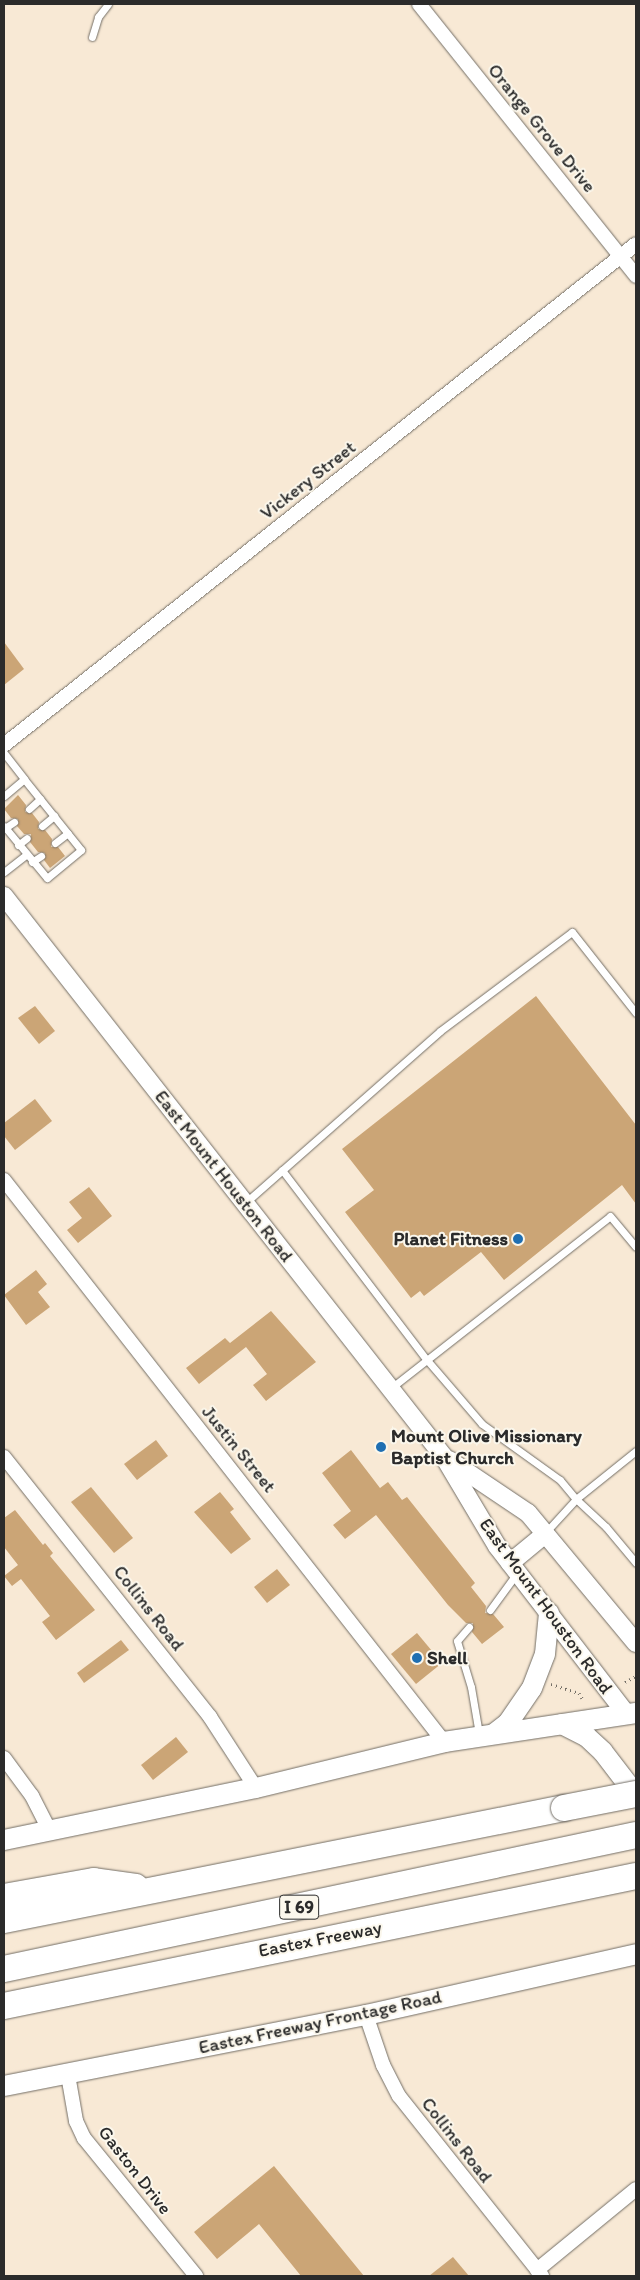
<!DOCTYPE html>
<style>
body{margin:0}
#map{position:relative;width:640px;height:2280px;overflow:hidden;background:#f8e9d5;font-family:Itim,sans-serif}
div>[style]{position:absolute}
.building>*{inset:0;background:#cba576}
.path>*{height:3px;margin-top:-1.5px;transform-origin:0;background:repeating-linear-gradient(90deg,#736e66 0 1px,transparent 0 5px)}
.roads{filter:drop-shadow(0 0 1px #736e66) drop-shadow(0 0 1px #736e66)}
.service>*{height:7px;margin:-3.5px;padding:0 3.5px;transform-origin:3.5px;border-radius:3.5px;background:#fff}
.minor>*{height:14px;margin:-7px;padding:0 7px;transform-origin:7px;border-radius:7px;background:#fff}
.tertiary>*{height:18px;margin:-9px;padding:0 9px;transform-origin:9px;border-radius:9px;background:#fff}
.secondary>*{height:20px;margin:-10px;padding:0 10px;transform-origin:10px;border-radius:10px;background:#fff}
.motorway>*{height:26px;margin:-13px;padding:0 13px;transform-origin:13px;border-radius:13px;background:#fff}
.bridges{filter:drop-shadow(0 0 1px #736e66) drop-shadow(0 0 1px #736e66)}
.motorway-bridge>*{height:26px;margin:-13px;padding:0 13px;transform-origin:13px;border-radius:13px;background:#fff}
.dots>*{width:14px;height:14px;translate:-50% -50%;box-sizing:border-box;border:2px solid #fbf7ec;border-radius:50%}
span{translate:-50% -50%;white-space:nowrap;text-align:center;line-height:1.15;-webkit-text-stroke:4px #fbf7ec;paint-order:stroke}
.shield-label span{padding:1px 4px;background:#fbf7ec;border:1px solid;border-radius:4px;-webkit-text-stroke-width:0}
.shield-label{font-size:18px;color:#2b2b2b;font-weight:700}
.street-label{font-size:19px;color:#2b2b2b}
.poi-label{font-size:19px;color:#2b2b2b;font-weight:700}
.right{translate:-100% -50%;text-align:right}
.left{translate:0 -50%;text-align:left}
.frame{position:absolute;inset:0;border:5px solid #2b2b2b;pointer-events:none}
</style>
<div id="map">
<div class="building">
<div style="clip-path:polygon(4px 642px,24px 669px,4px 685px)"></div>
<div style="clip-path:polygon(18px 795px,26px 805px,25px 812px,32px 813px,39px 822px,38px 829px,45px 830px,52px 839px,51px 847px,58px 847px,65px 856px,50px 868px,44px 860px,45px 853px,38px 852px,30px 842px,31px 834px,24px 834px,17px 826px,18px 819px,11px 818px,4px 809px)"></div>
<div style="clip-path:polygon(536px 996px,636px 1125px,636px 1204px,622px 1185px,504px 1280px,481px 1252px,424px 1296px,420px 1291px,411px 1298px,345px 1212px,374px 1190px,342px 1149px)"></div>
<div style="clip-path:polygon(35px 1006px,55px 1031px,39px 1044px,18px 1018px)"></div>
<div style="clip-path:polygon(35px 1099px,52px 1121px,15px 1150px,4px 1136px,4px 1123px)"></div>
<div style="clip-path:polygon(89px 1187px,112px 1216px,78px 1243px,67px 1230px,82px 1218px,69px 1202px)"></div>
<div style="clip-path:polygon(36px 1270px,47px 1284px,38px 1292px,50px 1307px,26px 1325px,4px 1295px)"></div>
<div style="clip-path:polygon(271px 1311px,316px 1362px,266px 1401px,253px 1385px,267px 1374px,246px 1347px,199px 1384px,186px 1368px,225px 1338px,230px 1343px)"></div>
<div style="clip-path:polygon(156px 1440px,168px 1456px,137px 1480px,124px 1464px)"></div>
<div style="clip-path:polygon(351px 1450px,380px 1488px,388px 1482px,402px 1500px,407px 1497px,475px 1583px,471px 1587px,486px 1606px,485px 1613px,493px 1614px,504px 1627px,482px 1644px,472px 1632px,473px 1623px,466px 1623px,448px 1605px,376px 1515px,345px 1539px,333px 1525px,351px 1511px,322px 1473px)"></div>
<div style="clip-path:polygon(91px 1487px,133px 1538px,114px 1553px,71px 1502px)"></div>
<div style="clip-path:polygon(220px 1492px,234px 1509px,230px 1512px,251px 1539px,231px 1554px,194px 1512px)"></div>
<div style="clip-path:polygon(15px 1510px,43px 1545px,45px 1543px,53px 1553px,50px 1556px,95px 1610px,56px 1640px,42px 1622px,50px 1616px,21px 1579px,12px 1586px,4px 1576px,18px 1565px,4px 1547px,4px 1518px)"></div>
<div style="clip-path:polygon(277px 1569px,290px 1585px,267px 1603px,254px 1587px)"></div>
<div style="clip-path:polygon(417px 1633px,442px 1663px,416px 1684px,391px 1654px)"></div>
<div style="clip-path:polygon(121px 1640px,129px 1650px,84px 1683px,77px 1673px)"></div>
<div style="clip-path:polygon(176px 1737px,188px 1752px,153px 1780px,141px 1765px)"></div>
<div style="clip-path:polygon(274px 2166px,364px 2276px,301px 2276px,259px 2224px,217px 2259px,194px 2232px)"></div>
<div style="clip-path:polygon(453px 2257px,469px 2276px,429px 2276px)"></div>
</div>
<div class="path">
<div style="left:625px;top:1682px;width:13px;rotate:-29deg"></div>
<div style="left:551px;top:1684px;width:29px;rotate:18deg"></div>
<div style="left:579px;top:1693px;width:6px;rotate:59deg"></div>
</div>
<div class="roads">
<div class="service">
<div style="left:92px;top:37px;width:21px;rotate:-73deg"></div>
<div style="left:98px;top:17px;width:16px;rotate:-52deg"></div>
<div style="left:4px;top:753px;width:33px;rotate:52deg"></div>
<div style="left:4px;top:796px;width:26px;rotate:-40deg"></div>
<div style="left:24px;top:779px;width:91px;rotate:51.2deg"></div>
<div style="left:81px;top:850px;width:44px;rotate:140.5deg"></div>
<div style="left:47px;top:878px;width:67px;rotate:-129.6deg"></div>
<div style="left:29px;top:809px;width:15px;rotate:-42deg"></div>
<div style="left:42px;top:826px;width:16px;rotate:-40deg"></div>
<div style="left:5px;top:828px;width:11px;rotate:-34deg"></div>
<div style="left:55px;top:843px;width:16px;rotate:-38deg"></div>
<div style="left:18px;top:845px;width:11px;rotate:-38deg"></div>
<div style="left:32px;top:862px;width:11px;rotate:-34deg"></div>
<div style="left:4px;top:872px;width:28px;rotate:-38deg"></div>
<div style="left:282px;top:1170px;width:239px;rotate:52.7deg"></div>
<div style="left:427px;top:1360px;width:84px;rotate:49.3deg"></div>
<div style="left:482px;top:1424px;width:96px;rotate:35.7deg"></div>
<div style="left:560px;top:1480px;width:25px;rotate:50deg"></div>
<div style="left:576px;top:1499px;width:41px;rotate:43deg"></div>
<div style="left:606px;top:1527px;width:47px;rotate:50.2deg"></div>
<div style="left:245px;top:1203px;width:260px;rotate:-41.4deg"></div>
<div style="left:440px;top:1031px;width:165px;rotate:-36.9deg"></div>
<div style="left:572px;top:932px;width:103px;rotate:51.7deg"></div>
<div style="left:391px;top:1388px;width:278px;rotate:-38.1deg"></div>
<div style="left:610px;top:1216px;width:40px;rotate:50deg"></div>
<div style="left:545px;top:1533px;width:46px;rotate:-47.6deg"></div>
<div style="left:576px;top:1499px;width:77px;rotate:-38.7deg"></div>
<div style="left:490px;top:1610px;width:46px;rotate:-53.9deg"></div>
<div style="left:469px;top:1627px;width:18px;rotate:131deg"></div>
<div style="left:457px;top:1641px;width:48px;rotate:73.1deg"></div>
<div style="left:471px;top:1687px;width:48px;rotate:80.3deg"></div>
</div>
<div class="minor">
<div style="left:419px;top:4px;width:348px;rotate:51.4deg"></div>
<div style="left:4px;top:745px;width:806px;rotate:-38.4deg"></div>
<div style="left:4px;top:1180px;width:714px;rotate:51.94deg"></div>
<div style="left:4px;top:1457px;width:332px;rotate:51.6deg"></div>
<div style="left:210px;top:1717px;width:85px;rotate:57.1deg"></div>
<div style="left:4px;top:1758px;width:47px;rotate:53.6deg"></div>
<div style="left:32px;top:1796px;width:37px;rotate:63deg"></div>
<div style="left:366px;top:2015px;width:53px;rotate:71.2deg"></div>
<div style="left:383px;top:2065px;width:35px;rotate:63deg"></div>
<div style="left:399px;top:2096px;width:230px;rotate:51.5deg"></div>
<div style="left:68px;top:2075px;width:47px;rotate:80.1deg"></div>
<div style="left:76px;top:2121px;width:19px;rotate:65deg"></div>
<div style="left:84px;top:2138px;width:178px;rotate:50.9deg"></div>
<div style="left:537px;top:2270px;width:128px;rotate:-39.3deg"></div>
</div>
<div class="tertiary">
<div style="left:4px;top:896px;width:713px;rotate:51.89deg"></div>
<div style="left:444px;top:1457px;width:104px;rotate:59.2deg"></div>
<div style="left:497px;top:1546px;width:213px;rotate:52.4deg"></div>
<div style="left:449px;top:1460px;width:95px;rotate:33.9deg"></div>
<div style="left:528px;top:1513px;width:169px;rotate:50.3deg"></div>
<div style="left:510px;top:1563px;width:45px;rotate:-39.6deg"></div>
</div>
<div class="secondary">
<div style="left:562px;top:1724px;width:27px;rotate:27deg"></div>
<div style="left:586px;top:1736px;width:23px;rotate:43deg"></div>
<div style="left:603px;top:1752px;width:54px;rotate:52.5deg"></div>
<div style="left:494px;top:1734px;width:18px;rotate:-38deg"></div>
<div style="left:508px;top:1723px;width:42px;rotate:-55.6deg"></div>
<div style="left:532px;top:1688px;width:36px;rotate:-69deg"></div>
<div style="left:545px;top:1654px;width:41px;rotate:-84.4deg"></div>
<div style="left:4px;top:1840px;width:257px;rotate:-11.7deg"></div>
<div style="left:256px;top:1788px;width:194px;rotate:-13.7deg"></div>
<div style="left:444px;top:1742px;width:194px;rotate:-8.6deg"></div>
<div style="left:4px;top:2086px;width:369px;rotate:-11.1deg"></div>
<div style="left:366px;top:2015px;width:277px;rotate:-12.7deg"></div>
</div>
<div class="motorway">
<div style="left:4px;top:1897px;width:91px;rotate:-10.1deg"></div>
<div style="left:94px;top:1881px;width:42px;rotate:8.1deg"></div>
<div style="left:4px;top:1920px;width:571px;rotate:-11.31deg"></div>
<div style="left:4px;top:1969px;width:646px;rotate:-11.97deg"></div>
<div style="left:4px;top:2006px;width:645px;rotate:-11.62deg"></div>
</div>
</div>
<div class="bridges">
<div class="motorway-bridge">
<div style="left:564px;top:1808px;width:73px;rotate:-11deg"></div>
</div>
</div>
<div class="dots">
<div style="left:518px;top:1239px;background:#1f6fb2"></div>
<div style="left:381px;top:1447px;background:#1f6fb2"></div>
<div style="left:417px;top:1658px;background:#1f6fb2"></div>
</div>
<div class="shield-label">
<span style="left:299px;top:1907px">I 69</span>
</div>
<div class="street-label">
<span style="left:542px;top:128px;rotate:51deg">Orange Grove Drive</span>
<span style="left:308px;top:480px;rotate:-38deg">Vickery Street</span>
<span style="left:224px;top:1176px;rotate:52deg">East Mount Houston Road</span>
<span style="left:239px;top:1449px;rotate:51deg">Justin Street</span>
<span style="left:546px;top:1606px;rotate:54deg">East Mount Houston Road</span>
<span style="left:149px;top:1608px;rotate:52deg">Collins Road</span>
<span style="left:320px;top:1939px;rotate:-11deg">Eastex Freeway</span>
<span style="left:320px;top:2022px;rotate:-12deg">Eastex Freeway Frontage Road</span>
<span style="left:457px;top:2140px;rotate:52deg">Collins Road</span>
<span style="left:135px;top:2170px;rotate:52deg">Gaston Drive</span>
</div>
<div class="poi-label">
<span class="right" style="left:508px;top:1239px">Planet Fitness</span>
<span class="left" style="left:391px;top:1447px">Mount Olive Missionary<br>Baptist Church</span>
<span class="left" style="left:427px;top:1658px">Shell</span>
</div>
<div class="frame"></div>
</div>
